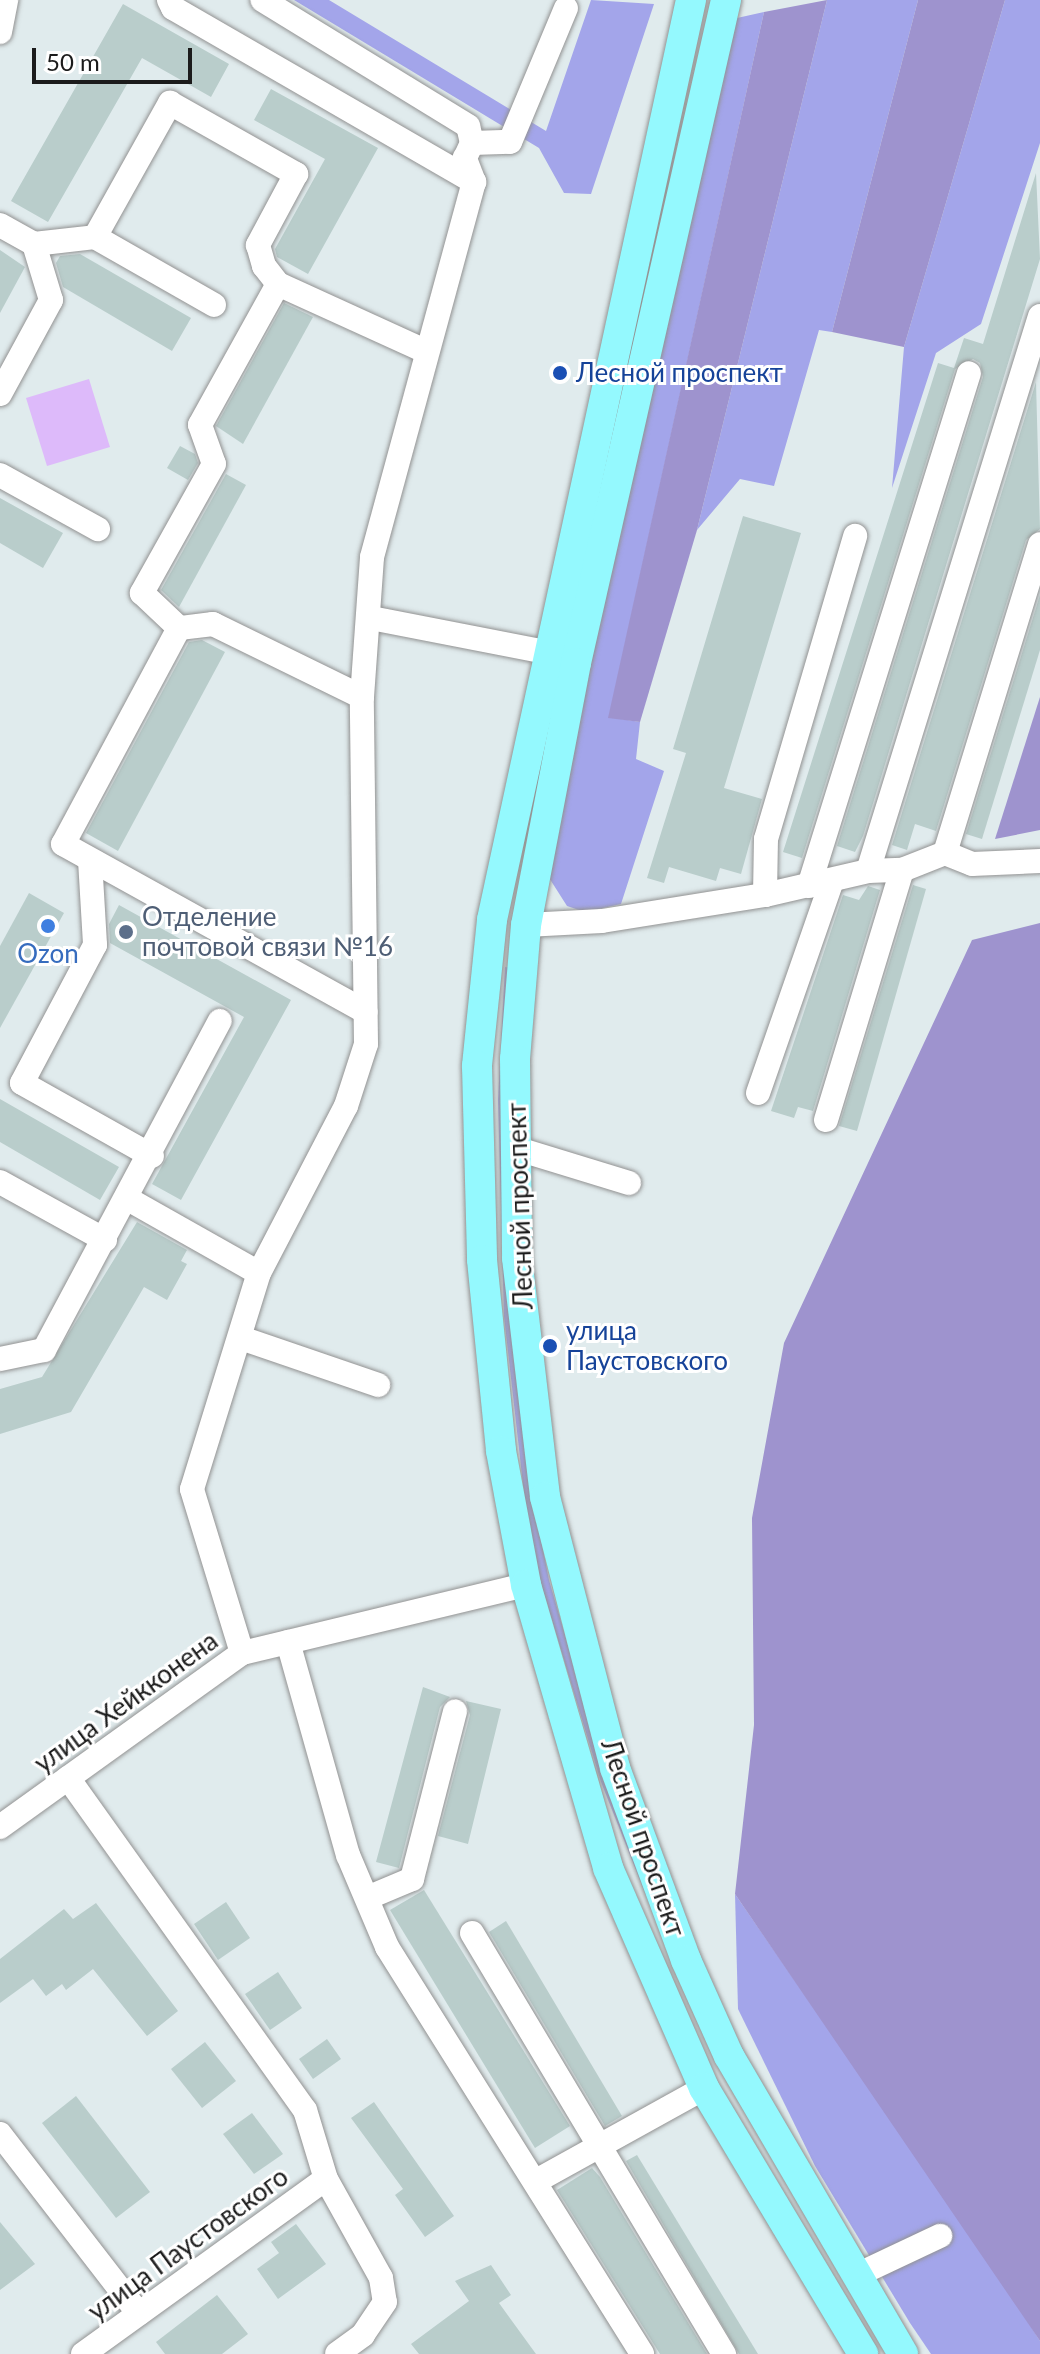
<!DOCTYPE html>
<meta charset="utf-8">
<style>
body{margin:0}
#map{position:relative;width:1040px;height:2354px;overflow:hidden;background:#e0ebed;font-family:Lato,sans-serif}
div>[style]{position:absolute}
.grass>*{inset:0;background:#a3a5ea}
.forest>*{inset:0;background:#9e93ce}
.park>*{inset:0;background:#ddbafa}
.building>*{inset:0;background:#b9cdcb}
.roads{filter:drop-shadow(0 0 2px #929292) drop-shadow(0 0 2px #929292)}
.minor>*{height:24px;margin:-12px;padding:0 12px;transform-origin:12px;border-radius:12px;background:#fff}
.major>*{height:30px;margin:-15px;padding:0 15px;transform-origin:15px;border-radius:15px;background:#94f9fe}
.dots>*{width:22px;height:22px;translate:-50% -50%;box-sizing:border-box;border:4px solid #fff;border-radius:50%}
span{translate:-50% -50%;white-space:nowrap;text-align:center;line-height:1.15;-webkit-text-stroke:6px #fff;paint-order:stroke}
.transit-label{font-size:26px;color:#164399}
.left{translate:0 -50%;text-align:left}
.service-label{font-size:26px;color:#4e5e75}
.shop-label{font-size:26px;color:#366cbe}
.street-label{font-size:26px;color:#1b1b1b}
.scale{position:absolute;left:32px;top:48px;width:160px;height:36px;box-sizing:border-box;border:4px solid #1b1b1b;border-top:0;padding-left:10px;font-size:24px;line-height:28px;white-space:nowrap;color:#1b1b1b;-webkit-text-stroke:6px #fff;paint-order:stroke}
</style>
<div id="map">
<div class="grass">
<div style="clip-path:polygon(294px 0,329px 0,546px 131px,591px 0,654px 4px,591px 194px,564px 193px,539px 148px)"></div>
<div style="clip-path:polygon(827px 0,918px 0,832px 332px,819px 330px,774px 486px,740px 479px,697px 530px)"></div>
<div style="clip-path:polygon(1005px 0,1040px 0,1040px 143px,981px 324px,936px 353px,892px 488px,904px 347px)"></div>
<div style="clip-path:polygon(764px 12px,609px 717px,640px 722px,636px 759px,664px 771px,621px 904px,585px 912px,567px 906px,546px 873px,659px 348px,737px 18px)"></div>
<div style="clip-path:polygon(505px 967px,512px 968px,530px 1483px,549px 1580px,607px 1780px,676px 1971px,601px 1782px,541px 1584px,525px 1502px,504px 1316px,498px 1100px)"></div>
<div style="clip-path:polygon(735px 1894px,1000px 2278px,1040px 2341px,1040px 2354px,931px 2354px,910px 2323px,815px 2166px,738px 2009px)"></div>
</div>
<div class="forest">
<div style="clip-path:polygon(827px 0,697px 530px,640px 722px,608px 718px,764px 12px)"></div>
<div style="clip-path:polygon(918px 0,1005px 0,904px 347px,832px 332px)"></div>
<div style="clip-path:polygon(1040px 697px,1040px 830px,995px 839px)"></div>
<div style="clip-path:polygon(1040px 923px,1040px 2341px,735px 1894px,754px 1725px,752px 1518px,784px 1343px,972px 940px)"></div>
</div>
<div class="park">
<div style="clip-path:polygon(89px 379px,110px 447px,47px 466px,26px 398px)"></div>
</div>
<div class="building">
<div style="clip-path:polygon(123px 4px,229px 64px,211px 97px,142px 58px,48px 222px,11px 201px)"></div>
<div style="clip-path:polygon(271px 89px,378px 148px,308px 274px,277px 257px,275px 249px,325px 159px,254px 120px)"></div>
<div style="clip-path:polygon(1036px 173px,1040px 259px,863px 836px,855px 852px,837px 846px,983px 377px,980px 363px,973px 359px,955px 369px,802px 858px,783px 852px,938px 363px,954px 368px,964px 338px,983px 344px)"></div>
<div style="clip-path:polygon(0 250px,25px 267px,0 313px)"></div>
<div style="clip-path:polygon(80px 254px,191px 318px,172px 351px,63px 287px,56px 263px,60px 256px)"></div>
<div style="clip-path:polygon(284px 303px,313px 317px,243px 444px,216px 426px)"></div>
<div style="clip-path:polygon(1036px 382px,1040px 529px,1026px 540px,936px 831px,915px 824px,907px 850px,892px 845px)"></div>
<div style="clip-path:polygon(180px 446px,195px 454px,198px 463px,188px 480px,167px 468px)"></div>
<div style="clip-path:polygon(226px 474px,246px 485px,179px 607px,161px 590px)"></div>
<div style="clip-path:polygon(0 498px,63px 533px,43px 568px,0 543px)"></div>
<div style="clip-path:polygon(743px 516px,801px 533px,724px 788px,762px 799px,741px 874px,720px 868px,716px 881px,669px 867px,664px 883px,647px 878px,686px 753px,673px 749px)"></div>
<div style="clip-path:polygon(1040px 595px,1040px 650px,982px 839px,966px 834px)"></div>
<div style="clip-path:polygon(202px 640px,225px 652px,118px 851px,86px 833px,189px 642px)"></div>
<div style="clip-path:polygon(913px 885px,926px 889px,857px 1131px,839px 1126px)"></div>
<div style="clip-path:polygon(868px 886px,880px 890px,813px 1111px,798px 1107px,794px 1118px,771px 1111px,843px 895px,859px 900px)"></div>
<div style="clip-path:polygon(29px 893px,64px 913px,0 1028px,0 946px)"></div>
<div style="clip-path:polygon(119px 905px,291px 1000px,181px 1200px,152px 1184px,244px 1017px,110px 943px,109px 924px)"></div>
<div style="clip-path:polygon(0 1099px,119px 1167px,100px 1200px,0 1142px)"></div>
<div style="clip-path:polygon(137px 1222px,187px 1250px,181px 1261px,187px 1264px,167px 1300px,144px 1287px,71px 1412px,0 1434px,0 1389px,42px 1377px)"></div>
<div style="clip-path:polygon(423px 1687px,450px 1697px,440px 1707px,399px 1868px,376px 1862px)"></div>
<div style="clip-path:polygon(466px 1701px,501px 1709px,468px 1844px,438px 1836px,470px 1715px)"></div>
<div style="clip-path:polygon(424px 1890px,570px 2126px,535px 2148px,390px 1910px)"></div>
<div style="clip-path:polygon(226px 1902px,250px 1938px,218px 1960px,194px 1924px)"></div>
<div style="clip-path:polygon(96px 1903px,178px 2011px,147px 2036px,93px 1969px,66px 1990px,62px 1984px,46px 1996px,33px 1979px,0 2003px,0 1959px,64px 1909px,73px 1919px)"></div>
<div style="clip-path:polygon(506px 1921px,622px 2116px,605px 2126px,489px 1932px)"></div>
<div style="clip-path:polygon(278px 1972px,302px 2008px,270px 2030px,245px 1994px)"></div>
<div style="clip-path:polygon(327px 2039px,341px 2059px,313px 2079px,299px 2059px)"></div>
<div style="clip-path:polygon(205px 2042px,236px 2081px,202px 2108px,171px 2069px)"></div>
<div style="clip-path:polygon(76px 2096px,150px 2192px,116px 2218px,42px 2123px)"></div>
<div style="clip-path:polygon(374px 2102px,454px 2216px,425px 2237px,395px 2195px,403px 2189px,351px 2118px)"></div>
<div style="clip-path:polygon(252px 2113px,283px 2154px,254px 2174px,223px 2134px)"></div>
<div style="clip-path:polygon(637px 2155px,758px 2354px,739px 2354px,626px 2161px)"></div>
<div style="clip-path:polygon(592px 2168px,600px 2177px,707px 2354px,660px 2354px,557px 2190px)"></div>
<div style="clip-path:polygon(0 2222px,35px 2264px,0 2290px)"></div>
<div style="clip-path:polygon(296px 2224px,326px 2264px,278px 2299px,257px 2269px,279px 2253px,271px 2242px)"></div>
<div style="clip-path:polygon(491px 2265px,511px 2295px,499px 2303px,536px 2354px,419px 2354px,411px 2344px,469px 2301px,455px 2281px)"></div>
<div style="clip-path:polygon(217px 2295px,248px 2334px,222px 2354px,165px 2354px,156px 2342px)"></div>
</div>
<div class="roads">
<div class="minor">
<div style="left:169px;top:0;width:9px;rotate:63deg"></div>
<div style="left:173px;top:8px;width:348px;rotate:30deg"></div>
<div style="left:0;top:32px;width:33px;rotate:-79deg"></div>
<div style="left:472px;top:143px;width:38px;rotate:-2deg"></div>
<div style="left:510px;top:142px;width:145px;rotate:-67.3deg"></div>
<div style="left:0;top:225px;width:39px;rotate:29deg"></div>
<div style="left:95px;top:237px;width:137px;rotate:29.7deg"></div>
<div style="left:278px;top:284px;width:162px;rotate:24.5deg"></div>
<div style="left:0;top:394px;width:107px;rotate:-61.5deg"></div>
<div style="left:51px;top:300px;width:59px;rotate:-106.9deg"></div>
<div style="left:34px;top:244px;width:61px;rotate:-6.5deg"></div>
<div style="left:95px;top:237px;width:154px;rotate:-60.8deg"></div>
<div style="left:170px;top:103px;width:145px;rotate:29.4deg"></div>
<div style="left:296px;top:174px;width:81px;rotate:118.2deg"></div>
<div style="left:258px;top:245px;width:22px;rotate:74deg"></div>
<div style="left:264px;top:266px;width:23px;rotate:52deg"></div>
<div style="left:278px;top:284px;width:161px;rotate:119deg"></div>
<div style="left:200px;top:425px;width:41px;rotate:70.3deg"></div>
<div style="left:214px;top:464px;width:148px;rotate:119.2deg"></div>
<div style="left:142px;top:593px;width:51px;rotate:43.4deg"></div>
<div style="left:0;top:475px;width:112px;rotate:28.9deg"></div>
<div style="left:371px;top:618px;width:178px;rotate:11deg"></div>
<div style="left:362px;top:697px;width:166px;rotate:-153.9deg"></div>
<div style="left:213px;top:624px;width:34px;rotate:173deg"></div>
<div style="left:179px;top:628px;width:245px;rotate:118.2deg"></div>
<div style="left:63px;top:844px;width:346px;rotate:29deg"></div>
<div style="left:945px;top:853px;width:323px;rotate:-72.9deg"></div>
<div style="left:90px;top:860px;width:85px;rotate:86.6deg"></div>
<div style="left:95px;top:945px;width:156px;rotate:117.9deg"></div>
<div style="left:22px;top:1083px;width:149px;rotate:29.3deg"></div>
<div style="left:868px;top:871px;width:581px;rotate:-72.78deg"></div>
<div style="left:809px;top:886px;width:537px;rotate:-72.68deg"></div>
<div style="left:765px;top:895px;width:56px;rotate:-89deg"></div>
<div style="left:766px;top:839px;width:316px;rotate:-73.6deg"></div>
<div style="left:526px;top:925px;width:76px;rotate:-3deg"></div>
<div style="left:602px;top:921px;width:165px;rotate:-9.1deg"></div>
<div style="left:765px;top:895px;width:106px;rotate:-13.1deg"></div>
<div style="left:868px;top:871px;width:34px;rotate:-2deg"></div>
<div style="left:902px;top:870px;width:46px;rotate:-21.6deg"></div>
<div style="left:945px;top:853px;width:29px;rotate:22deg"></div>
<div style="left:972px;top:864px;width:68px;rotate:-2.5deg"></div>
<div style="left:758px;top:1093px;width:222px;rotate:-70.8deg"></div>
<div style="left:826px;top:1120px;width:261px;rotate:-73.1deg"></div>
<div style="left:518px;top:1149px;width:116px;rotate:17deg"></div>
<div style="left:0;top:1182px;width:120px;rotate:28.9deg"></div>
<div style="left:128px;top:1199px;width:150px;rotate:29.5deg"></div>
<div style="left:241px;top:1338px;width:145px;rotate:18.9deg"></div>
<div style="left:0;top:1359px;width:45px;rotate:-11.6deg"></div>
<div style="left:44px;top:1350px;width:373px;rotate:-61.9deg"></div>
<div style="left:288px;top:1642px;width:221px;rotate:74.3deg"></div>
<div style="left:348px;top:1855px;width:100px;rotate:67deg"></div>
<div style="left:387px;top:1947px;width:480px;rotate:57.9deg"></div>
<div style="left:242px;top:1653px;width:171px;rotate:-107deg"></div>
<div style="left:192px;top:1489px;width:226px;rotate:-72.8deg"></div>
<div style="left:259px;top:1273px;width:188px;rotate:-62.5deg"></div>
<div style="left:346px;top:1106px;width:65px;rotate:-72.1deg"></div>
<div style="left:366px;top:1044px;width:347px;rotate:-90.7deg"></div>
<div style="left:362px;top:697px;width:140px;rotate:-85.9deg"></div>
<div style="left:372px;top:557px;width:389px;rotate:-74.8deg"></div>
<div style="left:474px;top:182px;width:26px;rotate:-111deg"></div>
<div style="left:465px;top:158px;width:17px;rotate:-65deg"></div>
<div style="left:472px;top:143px;width:17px;rotate:-103deg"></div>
<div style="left:468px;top:126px;width:241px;rotate:-148.5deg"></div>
<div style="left:68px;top:1778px;width:408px;rotate:54.5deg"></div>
<div style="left:305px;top:2110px;width:72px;rotate:73.1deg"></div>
<div style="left:326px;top:2179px;width:113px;rotate:60.9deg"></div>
<div style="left:381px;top:2278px;width:24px;rotate:81deg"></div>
<div style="left:385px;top:2302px;width:40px;rotate:124deg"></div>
<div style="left:363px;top:2335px;width:32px;rotate:144deg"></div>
<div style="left:0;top:1827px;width:298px;rotate:-35.7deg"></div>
<div style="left:242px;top:1653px;width:292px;rotate:-13.5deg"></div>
<div style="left:367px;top:1898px;width:49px;rotate:-22.9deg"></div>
<div style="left:412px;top:1879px;width:173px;rotate:-75.6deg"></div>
<div style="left:472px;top:1933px;width:491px;rotate:59.1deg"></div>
<div style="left:0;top:2134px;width:227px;rotate:52.3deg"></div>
<div style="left:538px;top:2180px;width:190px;rotate:-29deg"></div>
<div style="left:857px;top:2275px;width:92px;rotate:-25.2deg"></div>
<div style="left:83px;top:2354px;width:299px;rotate:-35.8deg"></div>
</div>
<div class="major">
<div style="left:691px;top:0;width:941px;rotate:102.21deg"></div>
<div style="left:492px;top:920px;width:147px;rotate:95.9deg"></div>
<div style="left:477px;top:1066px;width:194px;rotate:88.5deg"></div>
<div style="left:482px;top:1260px;width:192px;rotate:84.3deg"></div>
<div style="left:501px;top:1451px;width:136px;rotate:79.4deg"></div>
<div style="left:526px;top:1585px;width:295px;rotate:73.8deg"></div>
<div style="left:608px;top:1868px;width:240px;rotate:66.4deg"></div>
<div style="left:704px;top:2088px;width:310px;rotate:59.1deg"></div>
<div style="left:726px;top:0;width:680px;rotate:102.75deg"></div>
<div style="left:576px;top:663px;width:267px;rotate:100.8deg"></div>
<div style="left:526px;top:925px;width:134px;rotate:94.7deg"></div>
<div style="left:515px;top:1059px;width:199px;rotate:89.4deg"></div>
<div style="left:517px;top:1258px;width:241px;rotate:83.3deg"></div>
<div style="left:545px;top:1497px;width:280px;rotate:75.5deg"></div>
<div style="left:615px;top:1768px;width:205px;rotate:69.7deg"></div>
<div style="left:686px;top:1960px;width:105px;rotate:65.9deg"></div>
<div style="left:729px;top:2056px;width:345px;rotate:59.7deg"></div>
</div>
</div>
<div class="dots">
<div style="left:560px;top:373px;background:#1a4fb4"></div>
<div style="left:48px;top:926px;background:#3f7fe0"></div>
<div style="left:126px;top:932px;background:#5c6f8a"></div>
<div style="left:550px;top:1346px;background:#1a4fb4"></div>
</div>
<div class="transit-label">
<span class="left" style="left:576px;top:373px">Лесной проспект</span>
<span class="left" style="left:566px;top:1346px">улица<br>Паустовского</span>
</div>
<div class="service-label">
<span class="left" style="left:142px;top:932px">Отделение<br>почтовой связи №16</span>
</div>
<div class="shop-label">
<span style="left:48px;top:954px">Ozon</span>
</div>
<div class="street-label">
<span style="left:520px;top:1206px;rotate:-92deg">Лесной проспект</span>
<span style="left:126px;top:1702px;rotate:-36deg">улица Хейкконена</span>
<span style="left:643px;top:1838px;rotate:71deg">Лесной проспект</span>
<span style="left:188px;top:2244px;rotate:-36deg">улица Паустовского</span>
</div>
<div class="scale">50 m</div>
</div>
